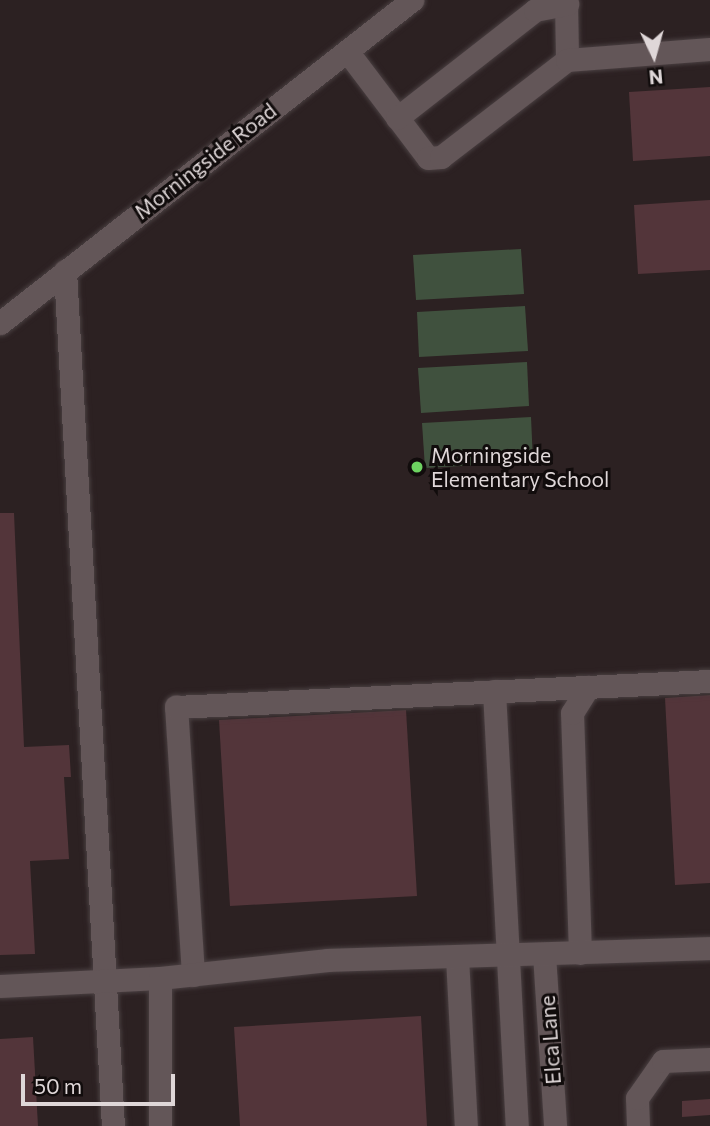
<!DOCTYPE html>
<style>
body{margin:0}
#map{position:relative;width:710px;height:1126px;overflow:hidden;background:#2c2122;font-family:Commissioner,sans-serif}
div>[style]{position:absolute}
.green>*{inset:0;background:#40513e}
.building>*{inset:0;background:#53353a}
.roads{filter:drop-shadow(0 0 2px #493f41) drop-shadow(0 0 2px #493f41)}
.minor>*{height:23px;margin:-11.5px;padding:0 11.5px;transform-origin:11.5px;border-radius:11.5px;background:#635658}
.dots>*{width:19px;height:19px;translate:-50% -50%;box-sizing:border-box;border:4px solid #110c0c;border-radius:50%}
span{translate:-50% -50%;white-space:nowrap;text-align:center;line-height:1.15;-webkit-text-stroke:6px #110c0c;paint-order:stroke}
.street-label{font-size:21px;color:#dfd7d8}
.poi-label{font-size:21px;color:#dfd7d8}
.left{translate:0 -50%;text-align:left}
.north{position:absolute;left:619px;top:21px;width:70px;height:70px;-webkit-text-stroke:5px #110c0c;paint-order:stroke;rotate:175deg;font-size:19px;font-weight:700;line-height:28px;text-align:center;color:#dfd7d8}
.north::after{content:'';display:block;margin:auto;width:24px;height:32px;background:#dfd7d8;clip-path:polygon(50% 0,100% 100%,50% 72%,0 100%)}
.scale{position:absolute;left:21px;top:1074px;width:154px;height:32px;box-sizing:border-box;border:4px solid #dfd7d8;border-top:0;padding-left:9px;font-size:21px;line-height:24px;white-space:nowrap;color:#dfd7d8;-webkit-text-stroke:5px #110c0c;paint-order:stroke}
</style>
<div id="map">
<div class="green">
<div style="clip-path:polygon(521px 249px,524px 294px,416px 300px,413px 255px)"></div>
<div style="clip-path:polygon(525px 306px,528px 351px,419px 357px,417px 312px)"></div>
<div style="clip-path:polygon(527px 362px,529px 406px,421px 413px,418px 368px)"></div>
<div style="clip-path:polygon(531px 417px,533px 462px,425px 468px,422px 423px)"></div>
</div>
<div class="building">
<div style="clip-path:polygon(710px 87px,710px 156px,633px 161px,629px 92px)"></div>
<div style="clip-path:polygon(710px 200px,710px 270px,638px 274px,634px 205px)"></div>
<div style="clip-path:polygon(0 513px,14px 513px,24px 747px,69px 745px,71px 777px,64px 777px,69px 859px,30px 861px,35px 954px,0 955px)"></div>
<div style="clip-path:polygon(710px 695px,710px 883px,675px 885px,665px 698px)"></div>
<div style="clip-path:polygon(406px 710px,417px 896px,230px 906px,219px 720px)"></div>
<div style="clip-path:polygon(421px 1016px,427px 1126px,240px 1126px,234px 1027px)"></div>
<div style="clip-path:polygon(33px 1037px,38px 1126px,0 1126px,0 1039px)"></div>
<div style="clip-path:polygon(710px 1099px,710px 1115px,682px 1117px,682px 1101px)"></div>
</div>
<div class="roads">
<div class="minor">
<div style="left:566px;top:0;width:60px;rotate:89deg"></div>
<div style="left:347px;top:51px;width:134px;rotate:52.9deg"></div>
<div style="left:428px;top:158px;width:13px;rotate:-4deg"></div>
<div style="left:441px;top:157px;width:159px;rotate:-37.6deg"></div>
<div style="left:567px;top:60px;width:143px;rotate:-4.4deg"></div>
<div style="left:397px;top:118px;width:175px;rotate:-38deg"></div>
<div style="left:535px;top:10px;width:33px;rotate:-11deg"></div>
<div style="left:65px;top:271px;width:856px;rotate:86.79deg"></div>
<div style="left:0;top:323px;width:524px;rotate:-38.1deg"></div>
<div style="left:494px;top:691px;width:436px;rotate:87deg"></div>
<div style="left:580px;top:953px;width:240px;rotate:-91.9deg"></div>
<div style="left:572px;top:713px;width:31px;rotate:-58deg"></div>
<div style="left:544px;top:954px;width:172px;rotate:86.3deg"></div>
<div style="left:457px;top:957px;width:169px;rotate:87deg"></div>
<div style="left:193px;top:975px;width:269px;rotate:-93.6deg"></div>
<div style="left:176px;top:707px;width:535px;rotate:-2.79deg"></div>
<div style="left:0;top:986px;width:160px;rotate:-2.9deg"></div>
<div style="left:160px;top:978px;width:169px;rotate:-6.1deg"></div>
<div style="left:328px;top:960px;width:382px;rotate:-1.8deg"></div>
<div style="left:160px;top:1126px;width:148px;rotate:-90deg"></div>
<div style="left:638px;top:1126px;width:28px;rotate:-92deg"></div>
<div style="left:637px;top:1098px;width:45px;rotate:-54.9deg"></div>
<div style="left:663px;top:1061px;width:47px;rotate:-2.4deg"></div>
</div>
</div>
<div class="dots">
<div style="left:417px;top:467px;background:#6dd361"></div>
</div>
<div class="street-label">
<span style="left:205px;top:161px;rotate:-38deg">Morningside Road</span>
<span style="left:550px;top:1040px;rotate:-94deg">Elca Lane</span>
</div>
<div class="poi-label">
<span class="left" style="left:431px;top:467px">Morningside<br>Elementary School</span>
</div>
<div class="north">N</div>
<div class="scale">50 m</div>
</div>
